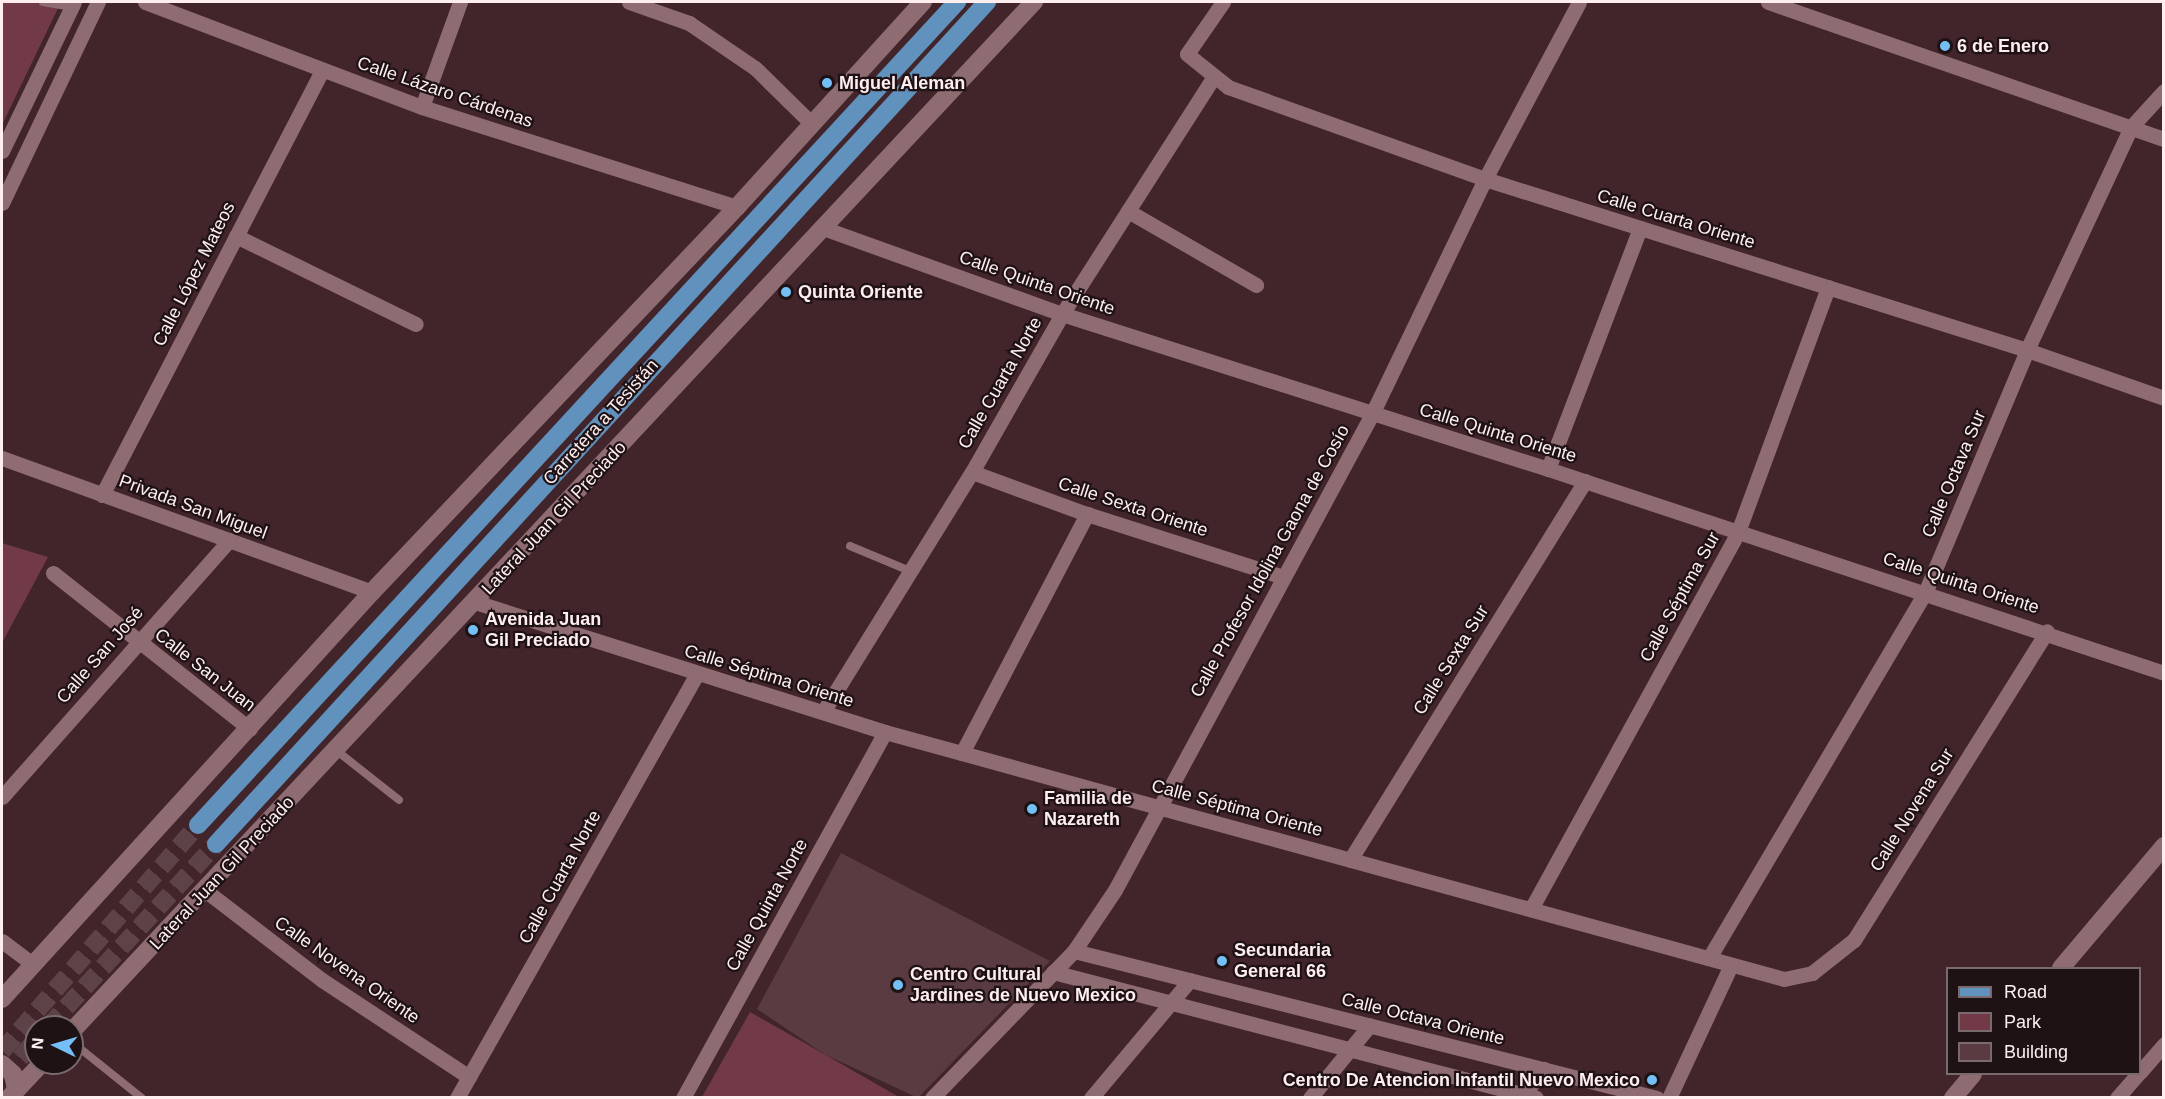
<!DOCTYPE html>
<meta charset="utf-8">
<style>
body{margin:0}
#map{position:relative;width:2165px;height:1099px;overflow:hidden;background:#41252a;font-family:Arial,sans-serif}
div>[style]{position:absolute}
.green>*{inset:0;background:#723a47}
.building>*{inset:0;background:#593b41}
.primary-tunnel>*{height:18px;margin-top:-9px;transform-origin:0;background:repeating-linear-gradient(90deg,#5d4348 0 18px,transparent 0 27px)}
.service>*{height:8px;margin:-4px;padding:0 4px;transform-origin:4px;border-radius:4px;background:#8e6c72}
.minor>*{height:15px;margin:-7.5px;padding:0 7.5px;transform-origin:7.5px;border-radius:7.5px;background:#8e6c72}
.tertiary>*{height:18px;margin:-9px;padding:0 9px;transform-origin:9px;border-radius:9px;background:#8e6c72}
.secondary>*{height:18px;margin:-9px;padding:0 9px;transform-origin:9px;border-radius:9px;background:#8e6c72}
.primary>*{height:18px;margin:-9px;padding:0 9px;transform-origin:9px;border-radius:9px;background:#6092bd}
.dots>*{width:16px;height:16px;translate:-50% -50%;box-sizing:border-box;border:3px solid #1f1215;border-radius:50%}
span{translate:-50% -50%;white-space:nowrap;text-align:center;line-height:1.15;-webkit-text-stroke:4.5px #1f1215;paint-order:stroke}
.poi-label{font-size:18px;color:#feeef0;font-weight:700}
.left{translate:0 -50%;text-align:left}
.right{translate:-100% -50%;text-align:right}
.street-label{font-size:18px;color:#feeef0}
.frame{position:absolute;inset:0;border:3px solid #feeef0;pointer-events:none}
.legend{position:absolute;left:1946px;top:967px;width:195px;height:108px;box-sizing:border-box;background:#1f1215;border:2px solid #786a6d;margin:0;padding:8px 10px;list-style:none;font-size:18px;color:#feeef0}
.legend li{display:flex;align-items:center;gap:12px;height:30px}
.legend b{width:30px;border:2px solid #786a6d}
.north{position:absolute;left:24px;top:1015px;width:60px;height:60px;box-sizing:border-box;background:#1f1215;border:2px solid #786a6d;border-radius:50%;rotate:275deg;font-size:16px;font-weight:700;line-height:24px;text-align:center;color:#feeef0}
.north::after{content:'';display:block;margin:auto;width:21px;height:27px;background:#74c0f6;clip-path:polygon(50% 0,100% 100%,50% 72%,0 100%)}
</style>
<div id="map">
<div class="green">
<div style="clip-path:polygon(2px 2px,61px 2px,2px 125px)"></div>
<div style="clip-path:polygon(2px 543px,48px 557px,2px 643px)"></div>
<div style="clip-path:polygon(750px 1012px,824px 1054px,899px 1097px,702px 1097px)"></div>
</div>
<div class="building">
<div style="clip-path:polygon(841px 853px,1050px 961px,918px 1098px,824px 1054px,757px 1009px)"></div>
</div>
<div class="primary-tunnel">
<div style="left:48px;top:1027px;width:248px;rotate:-47.4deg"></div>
<div style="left:2px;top:1051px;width:299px;rotate:-49.1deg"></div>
<div style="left:2px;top:1078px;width:51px;rotate:-48.2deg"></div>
</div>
<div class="service">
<div style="left:43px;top:2px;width:28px;rotate:10deg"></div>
<div style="left:850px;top:546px;width:65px;rotate:22.6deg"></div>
<div style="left:337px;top:751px;width:79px;rotate:38.3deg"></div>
<div style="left:72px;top:1042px;width:90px;rotate:38.7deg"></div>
</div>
<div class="minor">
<div style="left:145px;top:2px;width:296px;rotate:20.8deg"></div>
<div style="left:422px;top:107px;width:330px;rotate:17.6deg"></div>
<div style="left:629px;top:2px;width:64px;rotate:19.3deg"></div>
<div style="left:689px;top:23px;width:80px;rotate:34.3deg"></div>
<div style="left:755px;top:68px;width:78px;rotate:44.5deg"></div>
<div style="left:1223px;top:2px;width:63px;rotate:124.7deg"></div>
<div style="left:1187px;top:54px;width:53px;rotate:38.8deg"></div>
<div style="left:1228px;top:87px;width:273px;rotate:19.7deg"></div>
<div style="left:1485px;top:179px;width:568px;rotate:17.51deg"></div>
<div style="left:2027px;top:350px;width:145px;rotate:19.3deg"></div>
<div style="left:1768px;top:2px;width:419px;rotate:19.1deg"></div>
<div style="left:422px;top:107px;width:112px;rotate:-70.1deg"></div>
<div style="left:2px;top:151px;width:165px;rotate:-64.2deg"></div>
<div style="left:2px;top:203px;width:223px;rotate:-64.5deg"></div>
<div style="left:1128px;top:211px;width:148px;rotate:30deg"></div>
<div style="left:823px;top:228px;width:254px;rotate:19.8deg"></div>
<div style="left:1062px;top:314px;width:510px;rotate:17.69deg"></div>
<div style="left:1548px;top:469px;width:649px;rotate:18.32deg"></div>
<div style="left:236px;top:236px;width:200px;rotate:26.1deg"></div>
<div style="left:2px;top:458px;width:394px;rotate:19.9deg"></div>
<div style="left:1548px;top:469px;width:258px;rotate:-69.1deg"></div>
<div style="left:972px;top:472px;width:122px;rotate:20.1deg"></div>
<div style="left:1087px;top:514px;width:206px;rotate:17.8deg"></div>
<div style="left:102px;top:495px;width:478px;rotate:-62.6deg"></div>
<div style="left:53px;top:573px;width:251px;rotate:38.4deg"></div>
<div style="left:475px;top:602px;width:430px;rotate:17.6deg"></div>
<div style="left:885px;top:732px;width:932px;rotate:15.36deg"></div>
<div style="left:1784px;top:979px;width:29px;rotate:-12deg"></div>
<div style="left:1812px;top:973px;width:53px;rotate:-38.2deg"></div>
<div style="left:1854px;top:940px;width:364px;rotate:-58deg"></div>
<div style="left:823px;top:712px;width:282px;rotate:-58.2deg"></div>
<div style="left:972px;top:472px;width:182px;rotate:-60.3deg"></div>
<div style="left:1062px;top:314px;width:282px;rotate:-57.4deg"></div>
<div style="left:962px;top:753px;width:270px;rotate:-62.4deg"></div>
<div style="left:2px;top:797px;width:343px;rotate:-48.5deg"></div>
<div style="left:1350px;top:860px;width:446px;rotate:-58.2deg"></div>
<div style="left:206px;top:891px;width:146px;rotate:37.5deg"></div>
<div style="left:322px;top:980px;width:176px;rotate:33.4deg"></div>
<div style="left:1531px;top:909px;width:430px;rotate:-61.2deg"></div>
<div style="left:1738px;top:532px;width:261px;rotate:-69.8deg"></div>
<div style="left:2px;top:941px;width:38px;rotate:37deg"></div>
<div style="left:1074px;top:951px;width:601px;rotate:14.15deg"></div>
<div style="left:1709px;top:958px;width:424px;rotate:-59.4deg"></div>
<div style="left:1925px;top:593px;width:264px;rotate:-67.2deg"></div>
<div style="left:2027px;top:350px;width:246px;rotate:-65deg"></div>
<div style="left:2131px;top:127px;width:49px;rotate:-47.5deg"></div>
<div style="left:1053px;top:972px;width:499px;rotate:14.6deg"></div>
<div style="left:2140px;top:1072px;width:37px;rotate:-49deg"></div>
<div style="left:457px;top:1098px;width:486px;rotate:-60.5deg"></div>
<div style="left:683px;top:1098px;width:418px;rotate:-61.1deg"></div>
<div style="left:932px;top:1098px;width:204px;rotate:-46deg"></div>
<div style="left:1074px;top:951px;width:73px;rotate:-56.1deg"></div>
<div style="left:1115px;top:890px;width:541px;rotate:-61.63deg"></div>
<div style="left:1372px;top:414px;width:261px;rotate:-64.3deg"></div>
<div style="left:1485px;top:179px;width:200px;rotate:-62deg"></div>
<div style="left:1091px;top:1098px;width:154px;rotate:-50deg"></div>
<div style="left:1310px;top:1098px;width:94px;rotate:-50.6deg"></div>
<div style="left:1521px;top:1098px;width:37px;rotate:-52deg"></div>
<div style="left:1669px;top:1098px;width:147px;rotate:-65deg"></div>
<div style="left:2117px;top:1098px;width:32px;rotate:-49deg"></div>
</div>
<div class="tertiary">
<div style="left:2061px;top:968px;width:160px;rotate:-49.8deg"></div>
<div style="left:1953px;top:1098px;width:31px;rotate:-50deg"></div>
</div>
<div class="secondary">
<div style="left:2px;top:999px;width:550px;rotate:-47.73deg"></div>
<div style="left:372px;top:592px;width:531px;rotate:-46.53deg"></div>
<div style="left:737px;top:207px;width:277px;rotate:-47.8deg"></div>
<div style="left:72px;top:1031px;width:1409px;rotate:-46.93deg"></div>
<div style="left:2px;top:1064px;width:15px;rotate:42deg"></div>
<div style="left:13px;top:1074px;width:16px;rotate:79deg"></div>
<div style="left:9px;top:1098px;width:48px;rotate:-46.7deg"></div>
</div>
<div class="primary">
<div style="left:198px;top:825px;width:1120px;rotate:-47.32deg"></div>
<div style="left:216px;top:844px;width:1142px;rotate:-47.52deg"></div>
</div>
<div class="dots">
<div style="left:1945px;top:46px;background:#74c0f6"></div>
<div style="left:827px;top:83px;background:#74c0f6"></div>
<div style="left:786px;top:292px;background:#74c0f6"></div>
<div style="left:473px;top:630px;background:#74c0f6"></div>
<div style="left:1032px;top:809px;background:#74c0f6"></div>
<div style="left:1222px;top:961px;background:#74c0f6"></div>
<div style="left:898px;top:985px;background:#74c0f6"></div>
<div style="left:1652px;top:1080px;background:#74c0f6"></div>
</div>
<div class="poi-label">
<span class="left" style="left:1957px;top:46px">6 de Enero</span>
<span class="left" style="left:839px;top:83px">Miguel Aleman</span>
<span class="left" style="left:798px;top:292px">Quinta Oriente</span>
<span class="left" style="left:485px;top:630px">Avenida Juan<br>Gil Preciado</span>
<span class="left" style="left:1044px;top:809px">Familia de<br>Nazareth</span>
<span class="left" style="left:1234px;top:961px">Secundaria<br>General 66</span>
<span class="left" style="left:910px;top:985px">Centro Cultural<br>Jardines de Nuevo Mexico</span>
<span class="right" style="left:1640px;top:1080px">Centro De Atencion Infantil Nuevo Mexico</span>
</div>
<div class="street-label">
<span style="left:445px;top:92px;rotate:19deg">Calle Lázaro Cárdenas</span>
<span style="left:1676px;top:219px;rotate:17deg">Calle Cuarta Oriente</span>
<span style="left:194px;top:274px;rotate:-63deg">Calle López Mateos</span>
<span style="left:1037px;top:283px;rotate:19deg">Calle Quinta Oriente</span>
<span style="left:1000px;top:383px;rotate:-60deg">Calle Cuarta Norte</span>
<span style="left:601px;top:422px;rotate:-48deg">Carretera a Tesistán</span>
<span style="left:1498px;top:433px;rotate:17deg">Calle Quinta Oriente</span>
<span style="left:1954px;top:474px;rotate:-67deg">Calle Octava Sur</span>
<span style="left:193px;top:507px;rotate:20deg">Privada San Miguel</span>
<span style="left:1133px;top:507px;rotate:18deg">Calle Sexta Oriente</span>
<span style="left:554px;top:518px;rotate:-47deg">Lateral Juan Gil Preciado</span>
<span style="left:1270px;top:561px;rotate:-61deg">Calle Profesor Idolina Gaona de Cosío</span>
<span style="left:1961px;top:583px;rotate:18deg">Calle Quinta Oriente</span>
<span style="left:1680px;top:597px;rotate:-61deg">Calle Séptima Sur</span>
<span style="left:100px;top:655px;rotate:-49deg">Calle San José</span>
<span style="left:1451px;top:660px;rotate:-58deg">Calle Sexta Sur</span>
<span style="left:205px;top:670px;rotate:38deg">Calle San Juan</span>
<span style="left:769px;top:676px;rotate:17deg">Calle Séptima Oriente</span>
<span style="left:1237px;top:808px;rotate:15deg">Calle Séptima Oriente</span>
<span style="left:1912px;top:810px;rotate:-58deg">Calle Novena Sur</span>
<span style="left:222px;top:873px;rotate:-47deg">Lateral Juan Gil Preciado</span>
<span style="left:560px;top:877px;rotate:-61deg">Calle Cuarta Norte</span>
<span style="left:767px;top:905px;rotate:-61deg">Calle Quinta Norte</span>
<span style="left:347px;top:970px;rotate:35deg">Calle Novena Oriente</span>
<span style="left:1423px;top:1019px;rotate:14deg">Calle Octava Oriente</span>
</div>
<div class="frame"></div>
<ul class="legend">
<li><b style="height:8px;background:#6092bd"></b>Road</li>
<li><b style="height:16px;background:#723a47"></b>Park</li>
<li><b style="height:16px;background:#593b41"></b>Building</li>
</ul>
<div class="north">N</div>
</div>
